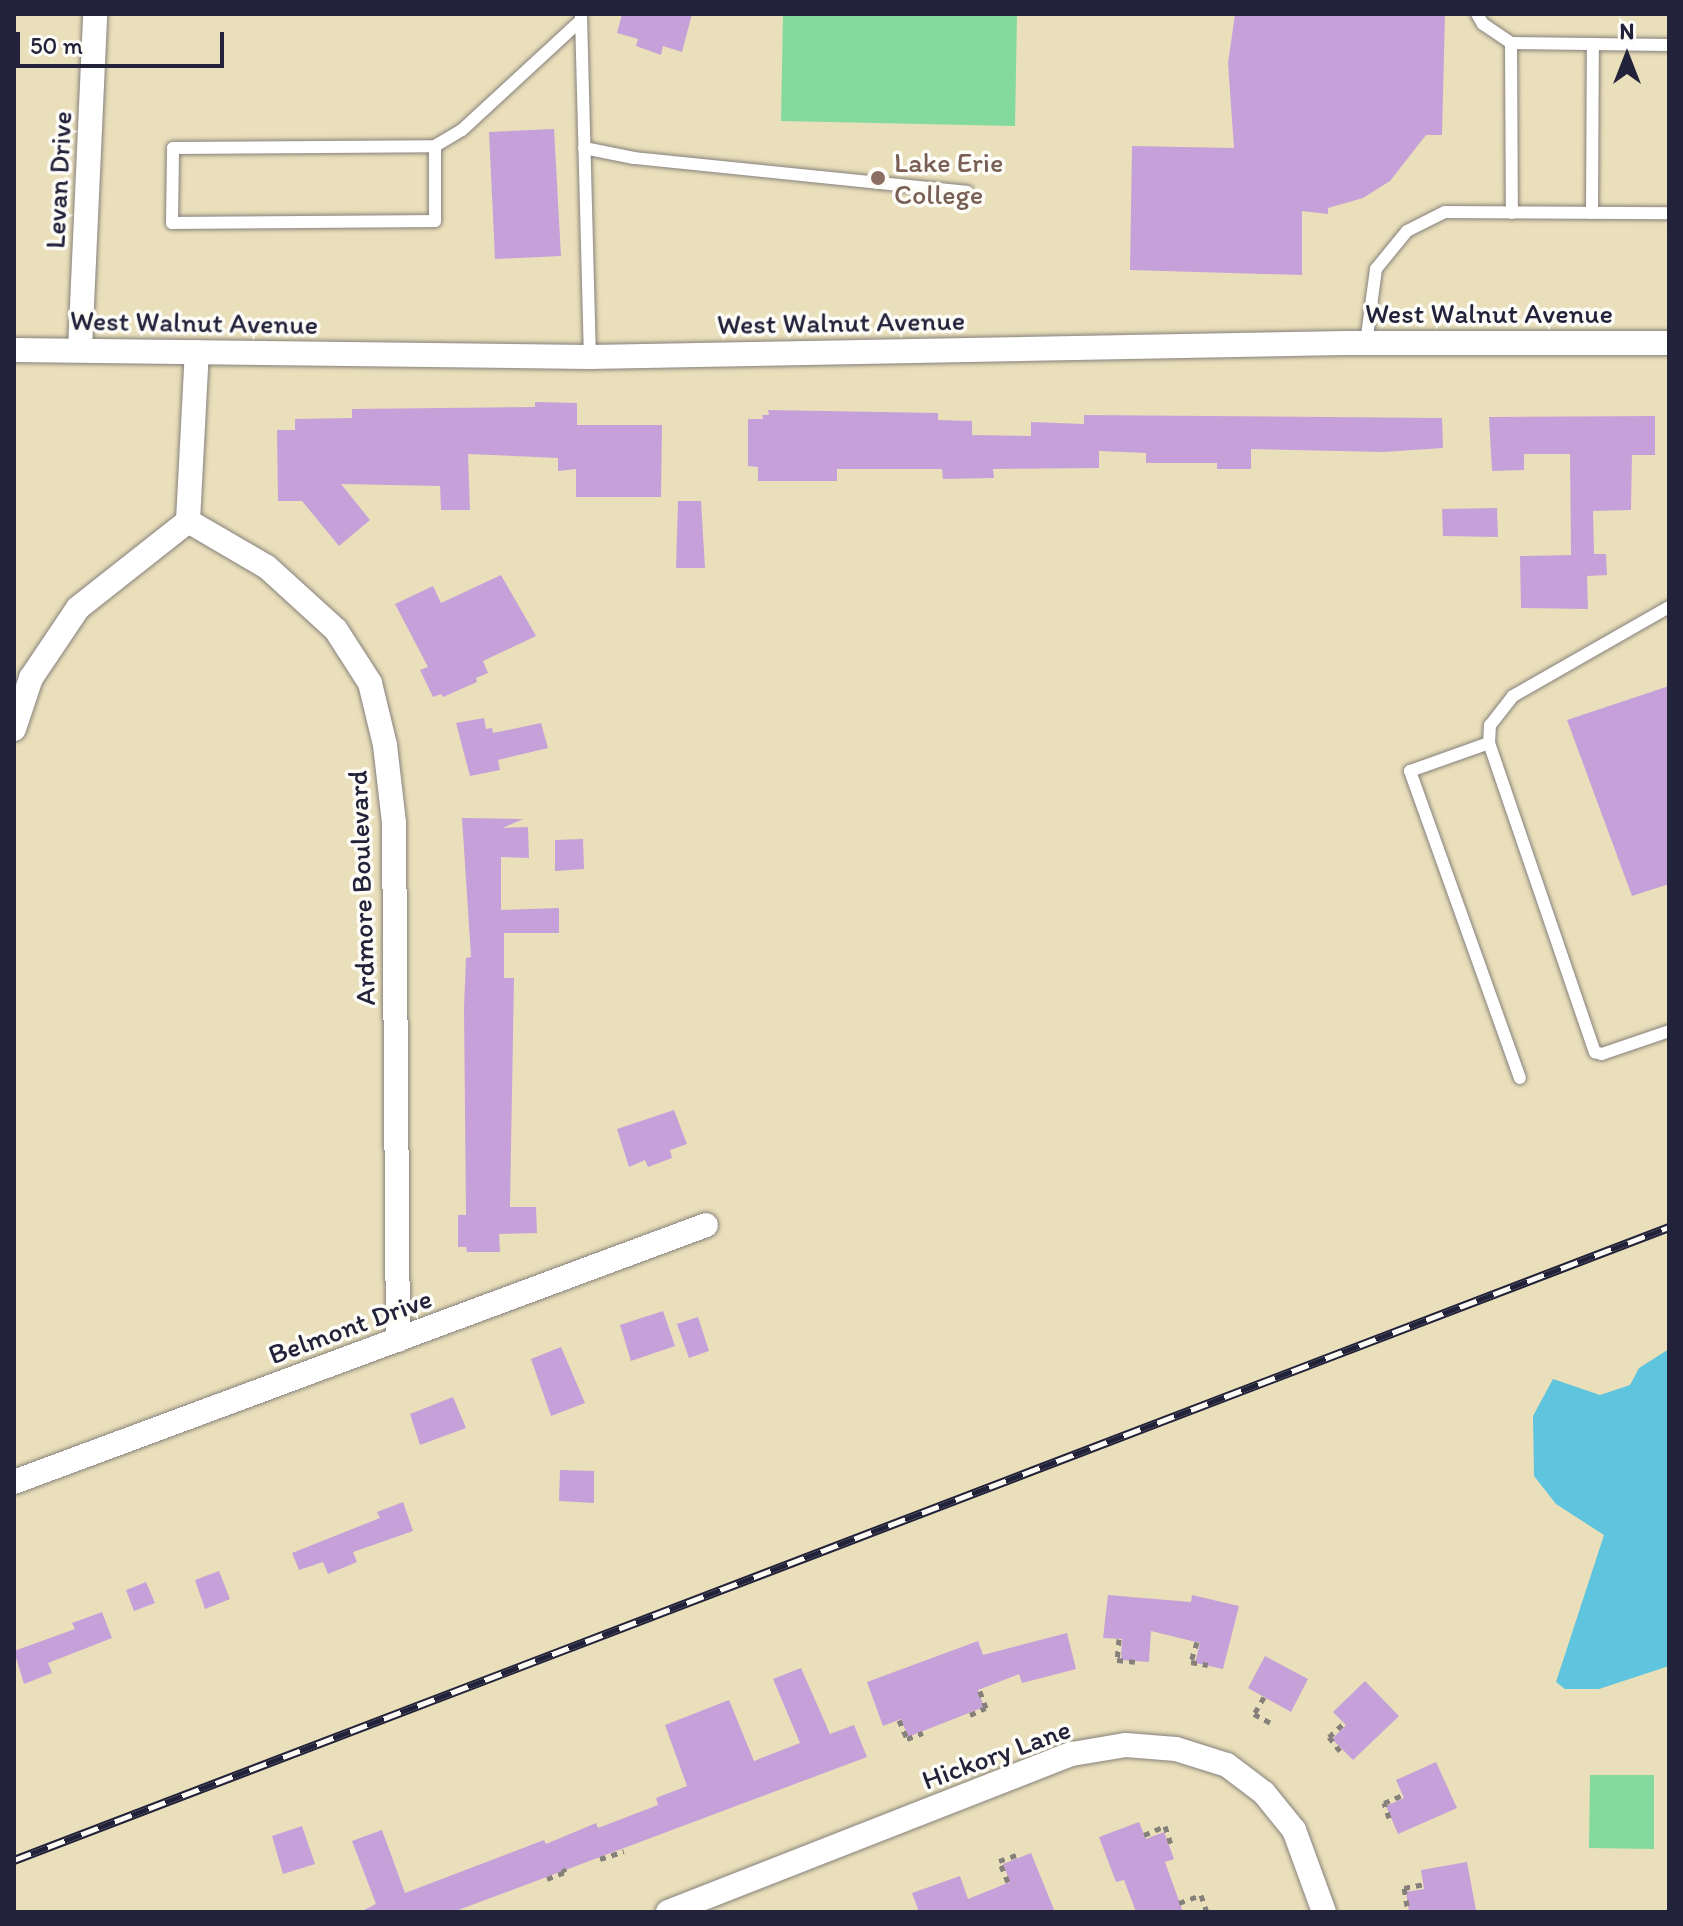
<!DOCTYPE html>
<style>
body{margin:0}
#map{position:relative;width:1683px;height:1926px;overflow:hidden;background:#eadfbb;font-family:Itim,sans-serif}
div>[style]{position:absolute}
.green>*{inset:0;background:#84da9e}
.water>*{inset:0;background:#5fc4dd}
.building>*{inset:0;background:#c6a1d9}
.path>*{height:5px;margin-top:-2.5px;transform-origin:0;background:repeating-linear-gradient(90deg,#86807b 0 6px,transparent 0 12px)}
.roads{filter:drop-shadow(0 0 2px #86807b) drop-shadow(0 0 2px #86807b)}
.service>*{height:12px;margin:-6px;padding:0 6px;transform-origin:6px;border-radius:6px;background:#fff}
.minor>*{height:24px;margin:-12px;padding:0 12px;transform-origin:12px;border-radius:12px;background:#fff}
.rail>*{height:9px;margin-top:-4.5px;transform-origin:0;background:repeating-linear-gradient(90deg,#fdfcf7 0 18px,#22223b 0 36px);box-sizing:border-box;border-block:2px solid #22223b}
.dots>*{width:22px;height:22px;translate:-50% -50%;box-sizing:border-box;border:4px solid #fdfcf7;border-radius:50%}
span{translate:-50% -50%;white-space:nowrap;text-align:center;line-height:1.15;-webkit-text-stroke:7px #fdfcf7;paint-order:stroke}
.education-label{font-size:28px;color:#785e54}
.left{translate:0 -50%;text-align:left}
.street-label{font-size:28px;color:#22223b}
.frame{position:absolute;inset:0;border:16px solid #22223b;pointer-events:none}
.north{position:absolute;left:1587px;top:16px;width:80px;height:80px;-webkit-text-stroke:6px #fdfcf7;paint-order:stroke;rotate:0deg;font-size:22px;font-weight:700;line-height:32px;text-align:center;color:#22223b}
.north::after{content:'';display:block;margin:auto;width:28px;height:36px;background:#22223b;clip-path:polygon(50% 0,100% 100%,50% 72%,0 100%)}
.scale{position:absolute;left:16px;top:32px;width:208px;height:36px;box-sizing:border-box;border:4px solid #22223b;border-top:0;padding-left:10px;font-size:24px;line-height:28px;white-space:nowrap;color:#22223b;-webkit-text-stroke:6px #fdfcf7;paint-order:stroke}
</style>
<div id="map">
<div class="green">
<div style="clip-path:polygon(783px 14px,1017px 14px,1015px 126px,781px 121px)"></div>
<div style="clip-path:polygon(1590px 1775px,1654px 1775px,1654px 1849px,1589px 1848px)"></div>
</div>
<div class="water">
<div style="clip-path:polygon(1669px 1349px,1669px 1666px,1599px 1689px,1565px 1689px,1556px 1682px,1604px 1535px,1556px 1504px,1534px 1476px,1533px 1416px,1553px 1379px,1600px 1395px,1630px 1385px,1639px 1368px)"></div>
</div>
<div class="building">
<div style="clip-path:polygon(622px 14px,692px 14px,682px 52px,663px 46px,661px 55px,636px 46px,638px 39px,617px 33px)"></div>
<div style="clip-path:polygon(1235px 14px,1445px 14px,1442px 135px,1426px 135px,1390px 181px,1363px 198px,1328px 208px,1328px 214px,1302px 211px,1302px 275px,1130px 270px,1132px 146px,1234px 148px,1228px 63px)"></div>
<div style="clip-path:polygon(554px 129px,561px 256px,495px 259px,489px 132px)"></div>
<div style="clip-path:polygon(535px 402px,577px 403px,577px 425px,662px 425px,661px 497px,576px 497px,576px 469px,558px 471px,558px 458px,468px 454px,470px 510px,441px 510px,440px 486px,341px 484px,370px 520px,339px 546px,302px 501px,278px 501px,277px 430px,295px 430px,295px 419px,352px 418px,352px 409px,535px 407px)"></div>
<div style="clip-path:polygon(768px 410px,938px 413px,938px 420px,972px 421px,972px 435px,1031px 436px,1031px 422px,1084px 424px,1084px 415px,1442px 418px,1443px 448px,1383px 452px,1251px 449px,1251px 469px,1217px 469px,1217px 463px,1146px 463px,1146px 453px,1099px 451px,1099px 468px,993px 469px,994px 478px,943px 479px,942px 469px,837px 469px,837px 481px,758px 481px,758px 467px,748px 466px,748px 419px,763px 419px,762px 415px,769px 415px)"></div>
<div style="clip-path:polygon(1655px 416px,1655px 455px,1632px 455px,1631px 510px,1593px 511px,1594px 554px,1606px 554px,1607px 575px,1587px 576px,1588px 609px,1521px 608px,1520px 556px,1571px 555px,1570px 454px,1524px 454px,1524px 470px,1492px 471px,1489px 417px)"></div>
<div style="clip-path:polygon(678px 501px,701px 501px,705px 568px,676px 568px)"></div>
<div style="clip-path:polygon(1497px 508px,1498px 537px,1443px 536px,1442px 509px)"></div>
<div style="clip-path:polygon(501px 575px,536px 636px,483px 661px,488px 673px,476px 678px,477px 682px,443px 697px,441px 694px,433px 697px,420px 670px,428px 667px,395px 604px,433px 586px,441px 603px)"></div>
<div style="clip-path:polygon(1669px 686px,1669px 884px,1632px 896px,1567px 720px)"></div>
<div style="clip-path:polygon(484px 718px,486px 729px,492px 728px,493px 733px,541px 723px,548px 748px,498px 760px,500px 770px,470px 776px,456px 723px)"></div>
<div style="clip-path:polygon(462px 818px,523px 819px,503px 828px,528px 827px,529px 858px,501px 857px,501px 910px,559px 908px,559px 933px,504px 933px,504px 978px,514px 978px,510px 1207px,536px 1207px,537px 1233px,499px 1234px,500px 1252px,467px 1252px,466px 1247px,458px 1247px,458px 1215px,466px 1215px,464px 1008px,466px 958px,471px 957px)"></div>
<div style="clip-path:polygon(583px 839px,584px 869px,555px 871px,555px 840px)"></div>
<div style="clip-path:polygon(674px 1110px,687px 1144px,670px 1150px,672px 1158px,648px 1167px,645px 1160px,629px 1167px,617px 1129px)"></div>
<div style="clip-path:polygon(663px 1311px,675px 1346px,631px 1361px,620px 1325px)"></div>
<div style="clip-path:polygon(698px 1317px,709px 1351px,689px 1358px,677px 1324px)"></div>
<div style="clip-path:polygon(561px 1347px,585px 1403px,551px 1416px,531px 1359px)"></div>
<div style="clip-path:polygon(453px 1397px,466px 1428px,420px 1445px,410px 1414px)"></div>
<div style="clip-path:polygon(560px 1470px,594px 1471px,594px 1503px,559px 1501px)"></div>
<div style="clip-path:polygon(403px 1502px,413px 1531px,353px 1552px,357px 1562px,328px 1574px,323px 1562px,299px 1570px,292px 1553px,380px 1518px,377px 1512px)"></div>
<div style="clip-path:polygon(219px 1571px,230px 1599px,205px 1609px,195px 1580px)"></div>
<div style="clip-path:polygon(146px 1582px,155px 1603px,134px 1611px,126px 1590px)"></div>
<div style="clip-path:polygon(1108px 1595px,1191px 1602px,1192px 1595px,1239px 1606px,1223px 1669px,1195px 1663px,1200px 1643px,1151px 1631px,1149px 1662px,1121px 1660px,1122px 1639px,1103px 1638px)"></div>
<div style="clip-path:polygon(102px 1612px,112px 1638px,48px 1663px,52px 1673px,24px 1684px,14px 1651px,75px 1629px,72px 1623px)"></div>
<div style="clip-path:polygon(1067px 1633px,1076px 1669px,1022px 1683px,1019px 1674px,978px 1690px,984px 1707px,908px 1737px,901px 1719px,883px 1726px,867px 1682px,978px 1641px,983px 1655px)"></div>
<div style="clip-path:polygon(1265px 1656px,1308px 1679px,1291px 1712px,1248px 1688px)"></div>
<div style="clip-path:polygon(801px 1668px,830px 1734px,854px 1725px,867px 1757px,453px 1912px,360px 1912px,376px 1904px,352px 1841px,382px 1830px,405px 1893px,544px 1840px,546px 1844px,596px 1823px,598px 1828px,658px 1805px,656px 1798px,687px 1786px,665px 1725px,729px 1700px,754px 1761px,800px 1743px,773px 1679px)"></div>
<div style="clip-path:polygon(1365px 1681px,1399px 1716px,1353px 1760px,1332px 1739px,1346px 1725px,1333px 1712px)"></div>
<div style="clip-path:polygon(1436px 1762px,1457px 1808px,1398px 1834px,1386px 1806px,1404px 1798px,1396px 1780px)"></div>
<div style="clip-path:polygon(1139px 1822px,1146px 1839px,1164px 1832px,1174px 1859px,1165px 1862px,1183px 1912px,1136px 1912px,1124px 1880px,1116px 1882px,1099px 1837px)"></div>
<div style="clip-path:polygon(302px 1826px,315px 1864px,283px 1874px,272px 1836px)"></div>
<div style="clip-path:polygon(1031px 1853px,1055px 1912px,919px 1912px,912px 1893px,960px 1876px,968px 1899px,1010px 1882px,1003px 1864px)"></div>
<div style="clip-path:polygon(1467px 1862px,1476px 1910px,1409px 1912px,1406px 1892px,1424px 1889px,1421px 1870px)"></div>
</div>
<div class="path">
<div style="left:1119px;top:1639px;width:21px;rotate:95deg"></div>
<div style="left:1117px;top:1660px;width:18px;rotate:6deg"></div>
<div style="left:1197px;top:1642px;width:21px;rotate:107deg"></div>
<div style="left:1191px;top:1662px;width:17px;rotate:10deg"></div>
<div style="left:1264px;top:1697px;width:20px;rotate:120deg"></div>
<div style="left:1254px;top:1714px;width:19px;rotate:28deg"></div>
<div style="left:970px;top:1715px;width:17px;rotate:-24deg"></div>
<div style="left:986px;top:1708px;width:20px;rotate:-110deg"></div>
<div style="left:899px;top:1720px;width:21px;rotate:67deg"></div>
<div style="left:907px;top:1739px;width:17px;rotate:-21deg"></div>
<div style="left:1340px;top:1751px;width:18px;rotate:-128deg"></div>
<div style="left:1329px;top:1737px;width:21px;rotate:-43deg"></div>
<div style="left:1389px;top:1818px;width:16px;rotate:-108deg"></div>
<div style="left:1384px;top:1803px;width:21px;rotate:-23deg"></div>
<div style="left:1144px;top:1835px;width:23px;rotate:-23deg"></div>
<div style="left:1165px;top:1826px;width:19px;rotate:72deg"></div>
<div style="left:600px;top:1859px;width:25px;rotate:-18deg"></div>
<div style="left:547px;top:1879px;width:19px;rotate:-21deg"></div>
<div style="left:565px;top:1872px;width:4px;rotate:-117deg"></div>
<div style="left:1008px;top:1882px;width:23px;rotate:-113deg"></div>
<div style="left:999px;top:1861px;width:18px;rotate:-19deg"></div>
<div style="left:1179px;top:1903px;width:23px;rotate:-20deg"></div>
<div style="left:1201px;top:1895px;width:18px;rotate:71deg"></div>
<div style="left:1407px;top:1906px;width:18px;rotate:-99deg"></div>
<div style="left:1404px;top:1888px;width:20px;rotate:-11deg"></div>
</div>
<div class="roads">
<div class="service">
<div style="left:1477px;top:14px;width:12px;rotate:59deg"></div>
<div style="left:1483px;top:24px;width:34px;rotate:34deg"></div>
<div style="left:1511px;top:43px;width:158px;rotate:0.7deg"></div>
<div style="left:581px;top:16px;width:341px;rotate:88.5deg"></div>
<div style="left:1511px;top:43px;width:170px;rotate:89.7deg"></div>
<div style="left:435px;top:146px;width:75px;rotate:90deg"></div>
<div style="left:435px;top:221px;width:263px;rotate:179.6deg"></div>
<div style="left:172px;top:223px;width:75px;rotate:-89.2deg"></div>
<div style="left:173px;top:148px;width:262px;rotate:-0.4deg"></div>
<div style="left:435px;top:146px;width:31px;rotate:-31deg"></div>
<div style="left:462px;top:130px;width:162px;rotate:-42.7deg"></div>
<div style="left:584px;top:148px;width:51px;rotate:11.3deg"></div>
<div style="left:634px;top:158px;width:335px;rotate:5.8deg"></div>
<div style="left:1592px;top:213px;width:169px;rotate:-89.7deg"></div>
<div style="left:1366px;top:343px;width:75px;rotate:-82.3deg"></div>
<div style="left:1376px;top:269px;width:49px;rotate:-50.8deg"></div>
<div style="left:1407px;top:231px;width:42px;rotate:-26.6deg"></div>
<div style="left:1445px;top:212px;width:224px;rotate:0.3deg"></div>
<div style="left:1669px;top:607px;width:180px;rotate:150.3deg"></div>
<div style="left:1513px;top:696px;width:37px;rotate:128deg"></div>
<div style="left:1490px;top:725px;width:18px;rotate:93deg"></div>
<div style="left:1489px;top:743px;width:327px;rotate:71.1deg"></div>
<div style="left:1595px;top:1052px;width:7px;rotate:16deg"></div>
<div style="left:1602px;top:1054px;width:71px;rotate:-18.9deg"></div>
<div style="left:1489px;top:743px;width:84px;rotate:160.5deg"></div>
<div style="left:1410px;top:771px;width:326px;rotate:70.3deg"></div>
</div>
<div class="minor">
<div style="left:80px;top:349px;width:335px;rotate:-87.4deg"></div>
<div style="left:14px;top:350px;width:576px;rotate:0.7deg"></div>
<div style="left:590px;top:357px;width:755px;rotate:-1.06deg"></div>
<div style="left:1345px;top:343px;width:324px"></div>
<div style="left:188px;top:521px;width:91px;rotate:30.2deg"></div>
<div style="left:267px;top:567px;width:93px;rotate:42.4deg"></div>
<div style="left:336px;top:630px;width:63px;rotate:57.3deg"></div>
<div style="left:370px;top:683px;width:64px;rotate:76.4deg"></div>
<div style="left:385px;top:745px;width:79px;rotate:83.4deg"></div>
<div style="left:394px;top:823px;width:517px;rotate:89.56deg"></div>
<div style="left:14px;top:729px;width:54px;rotate:-71.6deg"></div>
<div style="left:31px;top:678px;width:84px;rotate:-56.1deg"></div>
<div style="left:78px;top:608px;width:140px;rotate:-38.3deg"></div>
<div style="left:188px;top:521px;width:169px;rotate:-87deg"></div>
<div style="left:14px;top:1482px;width:738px;rotate:-20.37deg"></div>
<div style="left:668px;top:1912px;width:434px;rotate:-21.4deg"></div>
<div style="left:1072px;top:1754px;width:55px;rotate:-9.5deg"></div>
<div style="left:1126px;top:1745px;width:50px;rotate:4.6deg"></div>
<div style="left:1176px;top:1749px;width:53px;rotate:17.4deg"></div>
<div style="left:1227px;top:1765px;width:46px;rotate:37.1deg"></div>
<div style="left:1264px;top:1793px;width:48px;rotate:51deg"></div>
<div style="left:1294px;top:1830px;width:87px;rotate:69.9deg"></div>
</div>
</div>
<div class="rail">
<div style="left:14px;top:1860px;width:1772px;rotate:-20.93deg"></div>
</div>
<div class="dots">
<div style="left:878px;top:178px;background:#8d6e63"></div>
</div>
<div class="education-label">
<span class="left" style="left:894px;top:178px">Lake Erie<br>College</span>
</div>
<div class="street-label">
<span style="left:58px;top:180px;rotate:-87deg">Levan Drive</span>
<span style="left:1489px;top:313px">West Walnut Avenue</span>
<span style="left:194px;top:322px;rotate:1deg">West Walnut Avenue</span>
<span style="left:841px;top:322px;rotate:-1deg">West Walnut Avenue</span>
<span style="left:361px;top:888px;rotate:-92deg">Ardmore Boulevard</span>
<span style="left:350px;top:1326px;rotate:-20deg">Belmont Drive</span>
<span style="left:996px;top:1754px;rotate:-20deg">Hickory Lane</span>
</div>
<div class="frame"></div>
<div class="north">N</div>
<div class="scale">50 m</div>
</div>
